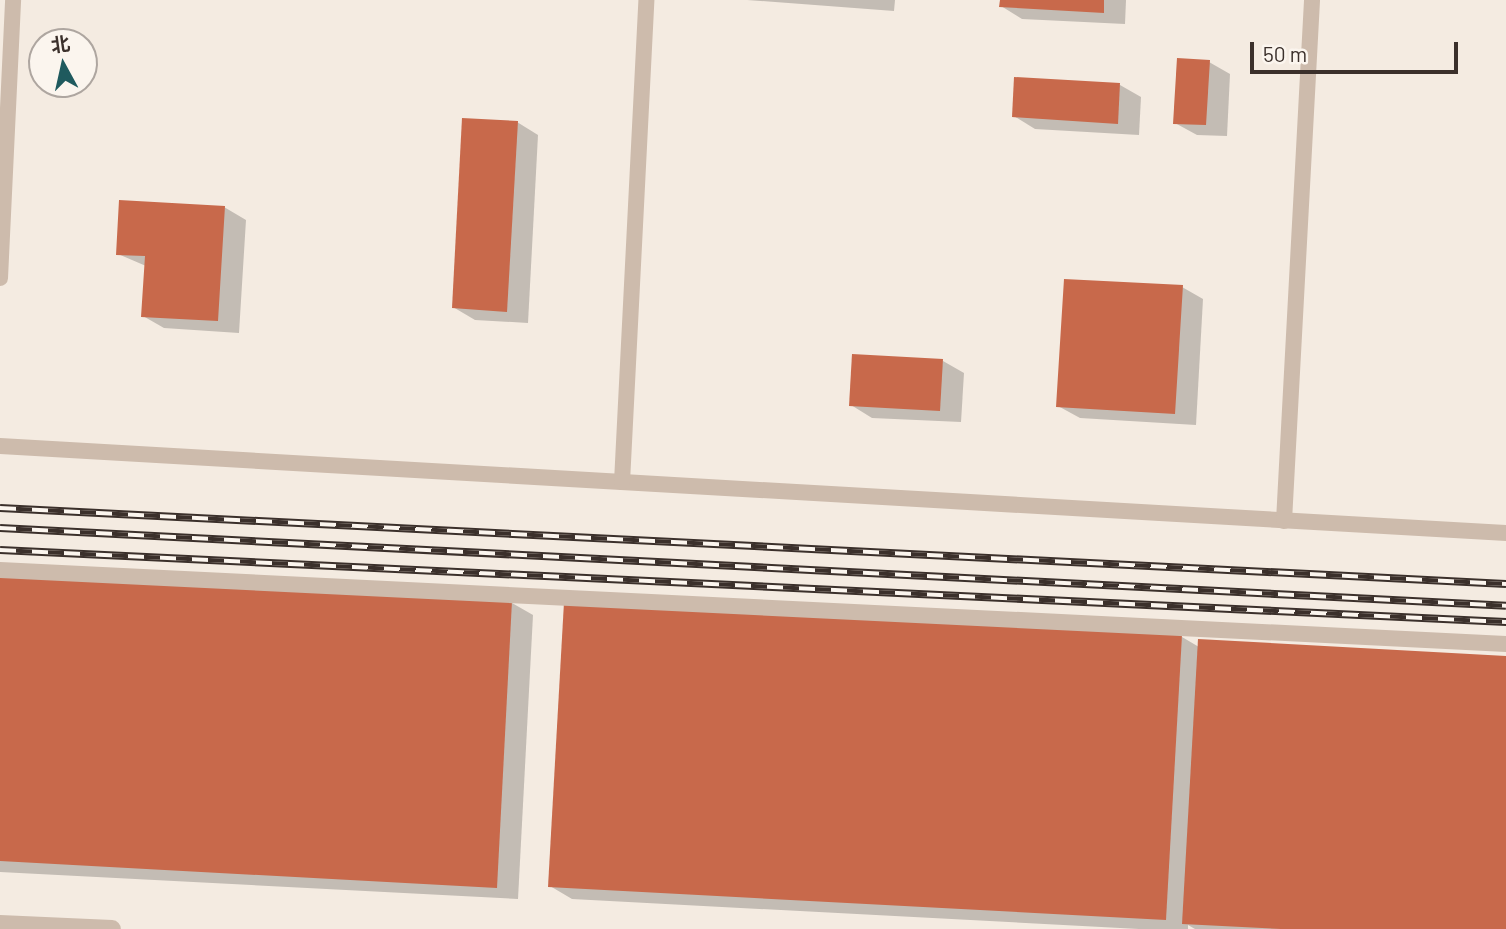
<!DOCTYPE html>
<meta charset="utf-8">
<style>
body{margin:0}
#map{position:relative;width:1506px;height:929px;overflow:hidden;background:#f4ebe1;font-family:Barlow,"Noto Sans SC",sans-serif}
div>[style]{position:absolute}
.shadow>*{inset:0;background:#0003}
.building>*{inset:0;background:#c8694b}
.service>*{height:16px;margin:-8px;padding:0 8px;transform-origin:8px;border-radius:8px;background:#cdbbac}
.minor>*{height:18px;margin:-9px;padding:0 9px;transform-origin:9px;border-radius:9px;background:#cdbbac}
.rail>*{height:8px;margin-top:-4px;transform-origin:0;background:repeating-linear-gradient(90deg,#fbf5ee 0 16px,#3b302b 0 32px);box-sizing:border-box;border-block:2px solid #3b302b}
span{translate:-50% -50%;white-space:nowrap;text-align:center;line-height:1.15;-webkit-text-stroke:6px #fbf5ee;paint-order:stroke}
.north{position:absolute;left:28px;top:28px;width:70px;height:70px;box-sizing:border-box;background:#fbf5ee;border:2px solid #aea6a0;border-radius:50%;rotate:352deg;font-size:19px;font-weight:700;line-height:28px;text-align:center;color:#3b302b}
.north::after{content:'';display:block;margin:auto;width:24px;height:32px;background:#1f5a5e;clip-path:polygon(50% 0,100% 100%,50% 72%,0 100%)}
.scale{position:absolute;left:1250px;top:42px;width:208px;height:32px;box-sizing:border-box;border:4px solid #3b302b;border-top:0;padding-left:9px;font-size:21px;line-height:24px;white-space:nowrap;color:#3b302b;-webkit-text-stroke:5px #fbf5ee;paint-order:stroke}
</style>
<div id="map">
<div class="shadow">
<div style="clip-path:polygon(747px 0,895px 0,894px 11px)"></div>
<div style="clip-path:polygon(1001px 0,1126px 0,1125px 24px,1022px 19px,1001px 6px)"></div>
<div style="clip-path:polygon(1209px 62px,1230px 74px,1227px 136px,1197px 135px,1175px 123px)"></div>
<div style="clip-path:polygon(1120px 85px,1141px 97px,1139px 135px,1035px 129px,1014px 116px)"></div>
<div style="clip-path:polygon(517px 122px,538px 135px,528px 323px,475px 320px,453px 307px)"></div>
<div style="clip-path:polygon(224px 207px,246px 220px,239px 333px,164px 328px,143px 316px,146px 266px,118px 254px)"></div>
<div style="clip-path:polygon(1182px 287px,1203px 299px,1196px 425px,1080px 418px,1058px 406px)"></div>
<div style="clip-path:polygon(943px 361px,964px 373px,961px 422px,872px 418px,851px 405px)"></div>
<div style="clip-path:polygon(0 576px,512px 603px,533px 615px,518px 899px,0 872px)"></div>
<div style="clip-path:polygon(1182px 637px,1199px 647px,1506px 657px,1506px 929px,1195px 929px,1188px 925px,1188px 929px,1139px 929px,572px 899px,550px 886px)"></div>
</div>
<div class="building">
<div style="clip-path:polygon(1000px 0,1104px 0,1104px 13px,999px 7px)"></div>
<div style="clip-path:polygon(1177px 58px,1210px 60px,1206px 125px,1173px 124px)"></div>
<div style="clip-path:polygon(1014px 77px,1120px 83px,1118px 124px,1012px 117px)"></div>
<div style="clip-path:polygon(462px 118px,518px 121px,507px 312px,452px 308px)"></div>
<div style="clip-path:polygon(119px 200px,225px 206px,218px 321px,141px 317px,145px 256px,116px 255px)"></div>
<div style="clip-path:polygon(1064px 279px,1183px 285px,1175px 414px,1056px 407px)"></div>
<div style="clip-path:polygon(852px 354px,943px 359px,940px 411px,849px 406px)"></div>
<div style="clip-path:polygon(0 574px,512px 601px,497px 888px,0 861px)"></div>
<div style="clip-path:polygon(564px 602px,1182px 635px,1166px 920px,548px 887px)"></div>
<div style="clip-path:polygon(1198px 639px,1506px 656px,1506px 929px,1281px 929px,1182px 924px)"></div>
</div>
<div class="service">
<div style="left:0;top:278px;width:278px;rotate:-87.3deg"></div>
<div style="left:0;top:446px;width:1509px;rotate:3.31deg"></div>
<div style="left:622px;top:482px;width:483px;rotate:-87.1deg"></div>
<div style="left:1284px;top:521px;width:522px;rotate:-86.92deg"></div>
<div style="left:0;top:570px;width:1508px;rotate:2.81deg"></div>
</div>
<div class="minor">
<div style="left:0;top:924px;width:112px;rotate:2.6deg"></div>
</div>
<div class="rail">
<div style="left:0;top:508px;width:1508px;rotate:2.89deg"></div>
<div style="left:0;top:528px;width:1508px;rotate:2.96deg"></div>
<div style="left:0;top:550px;width:1508px;rotate:2.74deg"></div>
</div>
<div class="north">北</div>
<div class="scale">50 m</div>
</div>
